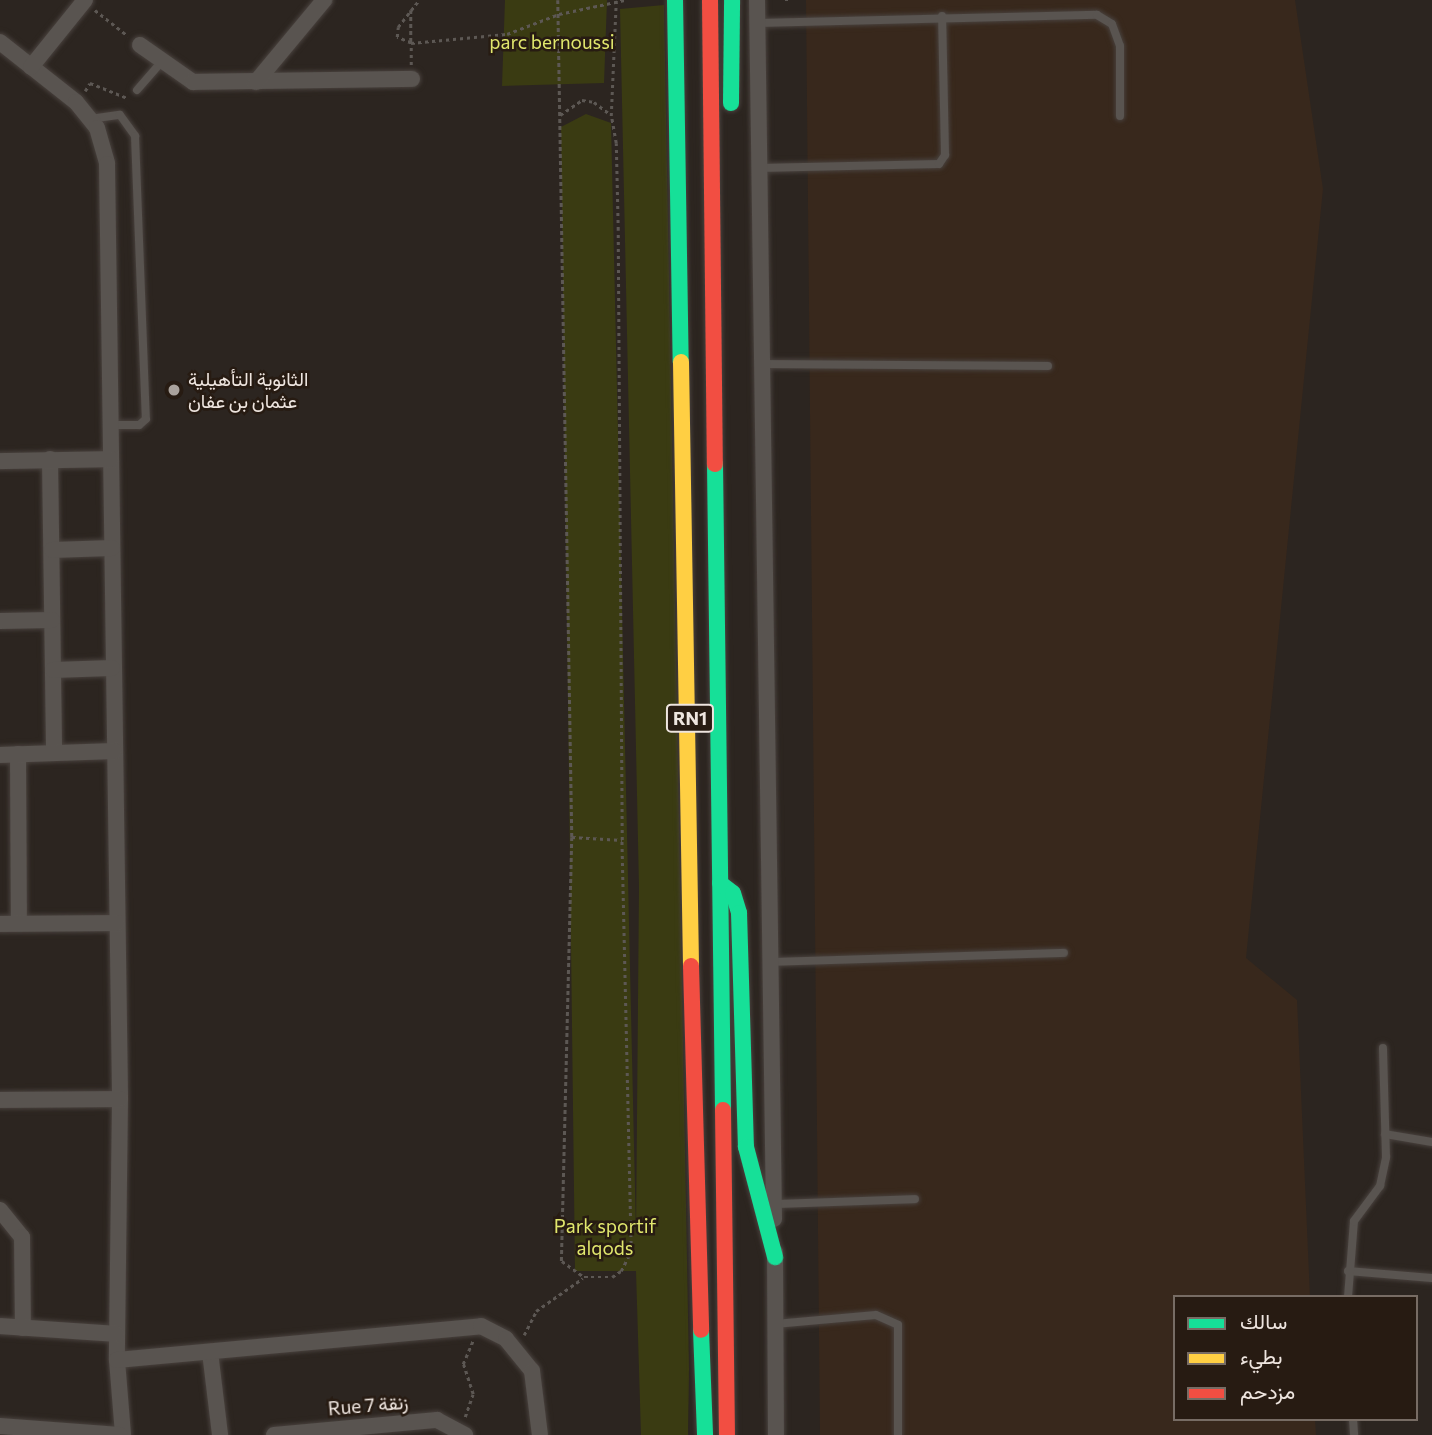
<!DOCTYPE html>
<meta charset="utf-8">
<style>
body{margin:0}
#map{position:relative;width:1432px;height:1435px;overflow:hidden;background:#2c2520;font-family:Commissioner,Vazirmatn,sans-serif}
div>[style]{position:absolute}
.built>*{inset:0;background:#38281c}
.green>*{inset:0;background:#3a3b12}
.path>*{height:2.5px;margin-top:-1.25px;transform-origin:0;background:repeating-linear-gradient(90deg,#5d5854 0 3.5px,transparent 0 7px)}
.roads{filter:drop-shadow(0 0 2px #48413d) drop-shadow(0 0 2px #48413d)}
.lane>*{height:8px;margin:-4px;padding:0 4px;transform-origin:4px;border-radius:4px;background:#595450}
.street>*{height:16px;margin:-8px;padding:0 8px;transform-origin:8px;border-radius:8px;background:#595450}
.fast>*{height:16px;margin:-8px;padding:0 8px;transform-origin:8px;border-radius:8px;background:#16e098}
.slow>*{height:16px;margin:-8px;padding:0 8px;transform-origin:8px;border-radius:8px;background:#ffcf43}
.jam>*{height:16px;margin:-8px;padding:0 8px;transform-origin:8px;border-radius:8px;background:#f24e42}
.dots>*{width:19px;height:19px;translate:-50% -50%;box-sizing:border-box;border:4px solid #271b12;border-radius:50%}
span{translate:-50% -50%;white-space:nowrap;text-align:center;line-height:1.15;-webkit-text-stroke:5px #271b12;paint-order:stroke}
.shield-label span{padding:2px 5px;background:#271b12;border:2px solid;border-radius:5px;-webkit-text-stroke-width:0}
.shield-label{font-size:18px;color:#eee5df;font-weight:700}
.park-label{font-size:19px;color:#e1e76d}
.poi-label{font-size:19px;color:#eee5df}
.left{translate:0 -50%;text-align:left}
.street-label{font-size:19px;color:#eee5df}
.legend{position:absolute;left:1173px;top:1295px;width:245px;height:126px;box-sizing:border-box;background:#271b12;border:2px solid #776c64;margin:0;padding:9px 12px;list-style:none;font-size:21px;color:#eee5df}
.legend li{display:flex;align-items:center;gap:14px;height:35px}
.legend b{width:35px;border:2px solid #776c64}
</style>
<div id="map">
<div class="built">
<div style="clip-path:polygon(806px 0,1295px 0,1323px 189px,1246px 958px,1297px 1000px,1310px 1297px,1175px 1297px,1175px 1419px,1315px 1419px,1316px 1435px,820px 1435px)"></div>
</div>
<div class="green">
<div style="clip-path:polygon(505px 0,607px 0,604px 83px,502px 86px)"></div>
<div style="clip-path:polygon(664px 5px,689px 1369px,688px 1435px,641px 1435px,636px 1271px,575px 1271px,561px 127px,586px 114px,611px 123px,636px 1234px,639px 887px,620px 9px)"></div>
</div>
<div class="path">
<div style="left:558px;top:0;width:837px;rotate:89.04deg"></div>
<div style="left:572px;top:837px;width:50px;rotate:3.4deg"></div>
<div style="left:622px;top:840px;width:610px;rotate:-90.38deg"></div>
<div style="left:618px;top:230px;width:87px;rotate:-91.3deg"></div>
<div style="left:616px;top:143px;width:27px;rotate:-100deg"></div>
<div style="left:611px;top:116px;width:116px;rotate:-87.5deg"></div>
<div style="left:785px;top:0;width:4px"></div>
<div style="left:95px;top:10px;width:42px;rotate:38.2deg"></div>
<div style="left:411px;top:10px;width:33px;rotate:90deg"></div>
<div style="left:411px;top:43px;width:15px;rotate:-157deg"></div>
<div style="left:397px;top:37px;width:10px;rotate:-84deg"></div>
<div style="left:398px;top:27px;width:34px;rotate:-52deg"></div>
<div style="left:411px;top:65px;width:22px;rotate:-90deg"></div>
<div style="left:411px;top:43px;width:96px;rotate:-5.4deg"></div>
<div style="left:507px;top:34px;width:56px;rotate:-21deg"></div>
<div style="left:559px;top:14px;width:67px;rotate:-12deg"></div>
<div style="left:85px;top:91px;width:9px;rotate:-58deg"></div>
<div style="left:90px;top:83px;width:40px;rotate:22deg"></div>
<div style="left:560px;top:115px;width:27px;rotate:-34deg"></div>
<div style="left:582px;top:100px;width:12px;rotate:9deg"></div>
<div style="left:594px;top:102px;width:20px;rotate:37deg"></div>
<div style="left:572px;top:837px;width:424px;rotate:91.4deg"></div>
<div style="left:562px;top:1261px;width:27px;rotate:36deg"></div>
<div style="left:584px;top:1277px;width:28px"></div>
<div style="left:612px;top:1277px;width:11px;rotate:-34deg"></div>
<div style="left:621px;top:1271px;width:22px;rotate:-63deg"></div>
<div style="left:631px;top:1251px;width:411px;rotate:-91.3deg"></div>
<div style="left:524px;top:1335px;width:27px;rotate:-63deg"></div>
<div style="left:536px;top:1311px;width:57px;rotate:-35.1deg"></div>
<div style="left:465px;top:1417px;width:24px;rotate:-71deg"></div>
<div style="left:473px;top:1394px;width:32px;rotate:-108deg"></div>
<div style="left:463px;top:1364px;width:25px;rotate:-67deg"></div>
</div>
<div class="roads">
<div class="lane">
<div style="left:758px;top:23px;width:339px;rotate:-1.4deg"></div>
<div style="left:1097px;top:15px;width:17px;rotate:31deg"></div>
<div style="left:1112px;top:24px;width:23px;rotate:70deg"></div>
<div style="left:1120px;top:46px;width:70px;rotate:90deg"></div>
<div style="left:137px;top:90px;width:37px;rotate:-49deg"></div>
<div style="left:90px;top:119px;width:30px;rotate:-8deg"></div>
<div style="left:120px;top:115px;width:26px;rotate:54deg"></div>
<div style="left:135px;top:136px;width:283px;rotate:87.8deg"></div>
<div style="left:146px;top:419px;width:9px;rotate:139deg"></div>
<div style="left:139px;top:425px;width:28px;rotate:180deg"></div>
<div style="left:759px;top:168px;width:180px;rotate:-1.3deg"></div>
<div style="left:939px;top:164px;width:11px;rotate:-56deg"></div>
<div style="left:945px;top:155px;width:139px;rotate:-91.2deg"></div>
<div style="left:761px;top:364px;width:287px;rotate:0.4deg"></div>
<div style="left:770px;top:962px;width:294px;rotate:-1.8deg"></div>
<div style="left:1385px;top:1134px;width:48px;rotate:9.7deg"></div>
<div style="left:774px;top:1204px;width:141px;rotate:-2deg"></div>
<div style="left:1348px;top:1271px;width:84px;rotate:4.8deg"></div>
<div style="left:1348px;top:1297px;width:76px;rotate:-85.5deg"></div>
<div style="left:1354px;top:1221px;width:44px;rotate:-53.4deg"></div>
<div style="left:1380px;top:1186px;width:30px;rotate:-78deg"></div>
<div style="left:1386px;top:1157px;width:109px;rotate:-91.6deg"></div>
<div style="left:775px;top:1324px;width:101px;rotate:-5.1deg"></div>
<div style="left:876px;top:1315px;width:24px;rotate:24deg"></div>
<div style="left:898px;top:1325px;width:110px;rotate:90deg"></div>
<div style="left:1353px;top:1419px;width:16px;rotate:86deg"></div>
</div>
<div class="street">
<div style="left:757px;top:0;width:1219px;rotate:89.2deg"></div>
<div style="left:0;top:42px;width:97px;rotate:38.3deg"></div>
<div style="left:76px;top:102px;width:33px;rotate:51deg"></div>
<div style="left:97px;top:128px;width:37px;rotate:74deg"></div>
<div style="left:107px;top:164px;width:935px;rotate:89.2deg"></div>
<div style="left:120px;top:1099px;width:261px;rotate:90.7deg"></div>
<div style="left:117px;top:1360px;width:75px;rotate:85.4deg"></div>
<div style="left:140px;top:45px;width:65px;rotate:34.9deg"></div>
<div style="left:193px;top:82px;width:219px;rotate:-0.8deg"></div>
<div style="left:31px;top:67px;width:86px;rotate:-51.1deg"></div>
<div style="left:256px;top:82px;width:107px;rotate:-50.3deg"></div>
<div style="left:50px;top:459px;width:294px;rotate:89.2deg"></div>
<div style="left:0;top:461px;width:111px;rotate:-1deg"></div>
<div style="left:52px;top:550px;width:60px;rotate:-1.9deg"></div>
<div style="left:0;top:621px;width:52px;rotate:-1.1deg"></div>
<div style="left:53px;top:670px;width:59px;rotate:-1.9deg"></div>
<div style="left:18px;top:754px;width:169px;rotate:89.7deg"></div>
<div style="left:0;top:755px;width:114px;rotate:-2deg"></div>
<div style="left:0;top:924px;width:117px;rotate:-0.5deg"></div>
<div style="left:0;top:1100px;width:120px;rotate:-0.5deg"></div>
<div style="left:0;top:1210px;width:35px;rotate:51deg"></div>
<div style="left:22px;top:1237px;width:91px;rotate:89.4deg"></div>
<div style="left:775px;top:1252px;width:183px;rotate:89.7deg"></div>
<div style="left:0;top:1326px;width:117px;rotate:3.9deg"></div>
<div style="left:210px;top:1352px;width:84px;rotate:83.1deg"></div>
<div style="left:117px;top:1360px;width:366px;rotate:-5.3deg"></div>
<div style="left:481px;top:1326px;width:28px;rotate:27deg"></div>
<div style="left:506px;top:1339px;width:41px;rotate:50.9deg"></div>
<div style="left:532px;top:1371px;width:64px;rotate:82.9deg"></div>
<div style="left:0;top:1426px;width:120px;rotate:4.3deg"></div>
<div style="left:274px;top:1435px;width:164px;rotate:-5.3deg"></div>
<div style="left:437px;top:1420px;width:32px;rotate:28deg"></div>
</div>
<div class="fast">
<div style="left:675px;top:0;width:362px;rotate:89.1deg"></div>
<div style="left:731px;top:103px;width:103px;rotate:-89.4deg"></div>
<div style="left:715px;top:464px;width:646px;rotate:89.29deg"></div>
<div style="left:720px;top:883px;width:16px;rotate:38deg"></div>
<div style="left:733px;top:893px;width:21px;rotate:73deg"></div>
<div style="left:739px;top:913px;width:234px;rotate:88.3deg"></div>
<div style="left:746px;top:1147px;width:114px;rotate:75.2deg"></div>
<div style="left:701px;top:1330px;width:105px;rotate:87.8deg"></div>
</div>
<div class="slow">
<div style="left:681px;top:362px;width:604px;rotate:89.05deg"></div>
</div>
<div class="jam">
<div style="left:710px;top:0;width:464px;rotate:89.4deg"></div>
<div style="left:691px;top:966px;width:364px;rotate:88.4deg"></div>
<div style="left:723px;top:1110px;width:325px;rotate:89.3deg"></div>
</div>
</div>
<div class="dots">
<div style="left:174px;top:390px;background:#aaa29c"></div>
</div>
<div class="shield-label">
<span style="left:690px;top:718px">RN1</span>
</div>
<div class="park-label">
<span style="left:552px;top:42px">parc bernoussi</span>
<span style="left:605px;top:1237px">Park sportif<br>alqods</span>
</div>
<div class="poi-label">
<span class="left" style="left:188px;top:390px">الثانوية التأهيلية<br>عثمان بن عفان</span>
</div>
<div class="street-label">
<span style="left:368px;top:1405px;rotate:-5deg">Rue 7 زنقة</span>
</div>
<ul class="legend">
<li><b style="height:9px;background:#16e098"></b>سالك</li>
<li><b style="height:9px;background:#ffcf43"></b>بطيء</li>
<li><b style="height:9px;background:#f24e42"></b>مزدحم</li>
</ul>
</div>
